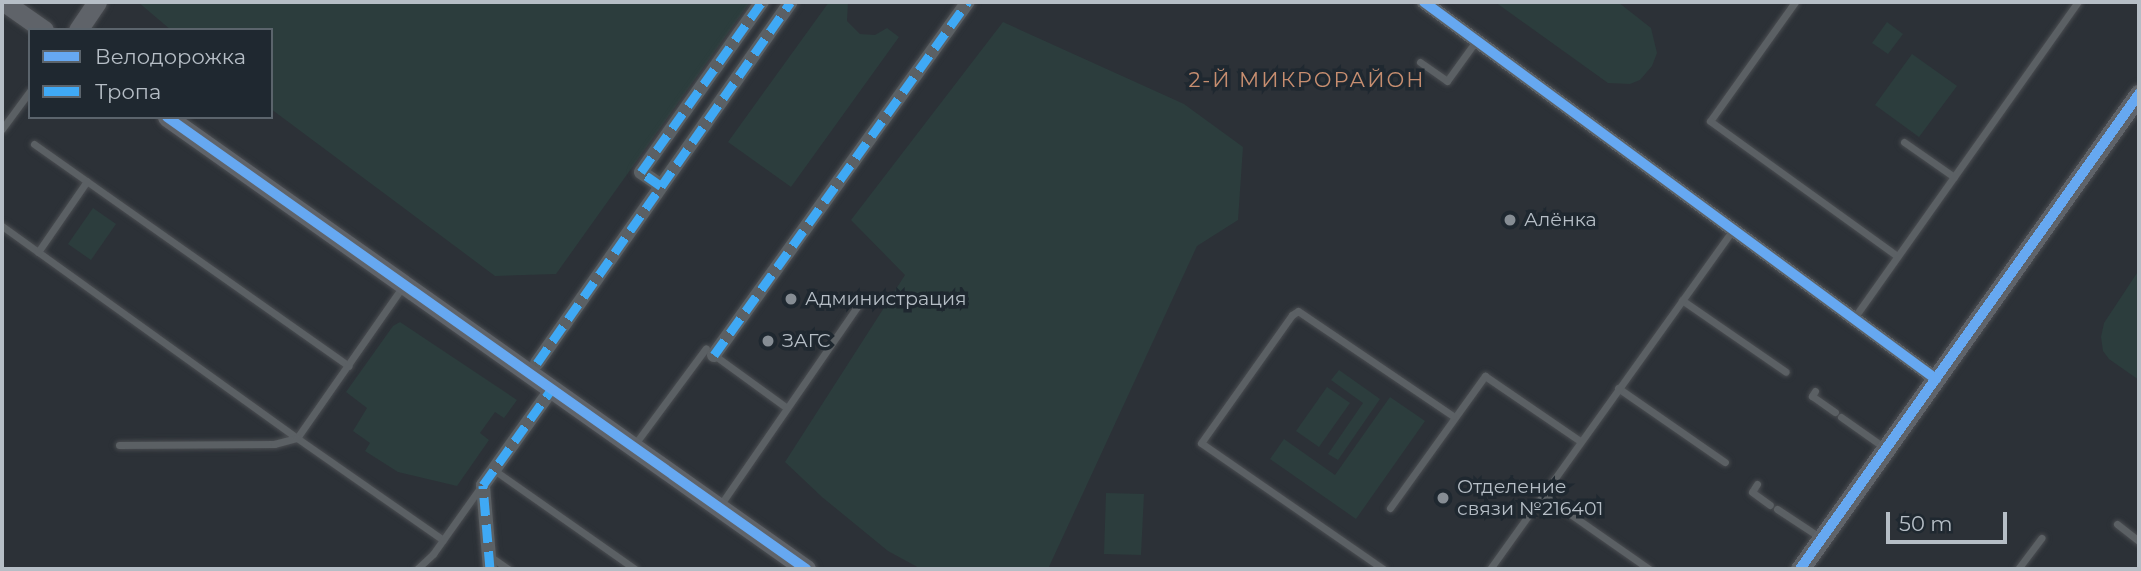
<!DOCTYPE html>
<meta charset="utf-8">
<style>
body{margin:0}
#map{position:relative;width:2141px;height:571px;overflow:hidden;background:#2c3137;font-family:Montserrat,sans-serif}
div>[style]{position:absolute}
.green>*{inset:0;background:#2c3d3d}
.roads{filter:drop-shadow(0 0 2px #4a4d51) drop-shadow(0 0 2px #4a4d51)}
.lane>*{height:7px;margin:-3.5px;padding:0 3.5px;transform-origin:3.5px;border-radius:3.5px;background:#5b6064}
.street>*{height:14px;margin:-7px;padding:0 7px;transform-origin:7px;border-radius:7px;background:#5b6064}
.secondary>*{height:19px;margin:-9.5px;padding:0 9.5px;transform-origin:9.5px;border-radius:9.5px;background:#5f6369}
.quiet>*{height:9px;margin-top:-4.5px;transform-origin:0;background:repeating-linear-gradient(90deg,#3fa9f5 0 18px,transparent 0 27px)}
.cycleway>*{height:10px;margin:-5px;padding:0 5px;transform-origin:5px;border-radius:5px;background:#66a8f1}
.dots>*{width:19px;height:19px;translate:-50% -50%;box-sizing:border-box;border:4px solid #1f2830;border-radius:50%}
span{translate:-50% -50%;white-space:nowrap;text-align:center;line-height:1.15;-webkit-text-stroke:7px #1f2830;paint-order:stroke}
.poi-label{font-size:19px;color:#b6bec6}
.left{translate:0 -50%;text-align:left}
.neighbourhood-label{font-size:21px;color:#c78e70;letter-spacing:2px}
.frame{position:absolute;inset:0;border:4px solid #b6bec6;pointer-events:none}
.legend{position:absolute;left:28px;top:28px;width:245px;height:91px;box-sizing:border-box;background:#1f2830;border:2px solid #5b646c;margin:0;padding:9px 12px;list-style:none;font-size:21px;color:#b6bec6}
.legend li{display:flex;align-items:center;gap:14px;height:35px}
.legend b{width:35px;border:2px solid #5b646c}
.scale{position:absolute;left:1886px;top:512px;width:121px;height:32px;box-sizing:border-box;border:4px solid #b6bec6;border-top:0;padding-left:9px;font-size:21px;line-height:24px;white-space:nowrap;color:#b6bec6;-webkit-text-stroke:5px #1f2830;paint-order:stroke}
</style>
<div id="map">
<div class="green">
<div style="clip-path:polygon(138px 2px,750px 2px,556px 274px,495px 276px,271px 109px,271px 30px,171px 30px)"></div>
<div style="clip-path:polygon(829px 2px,848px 2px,847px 21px,860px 34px,875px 35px,887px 28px,899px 37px,791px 187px,728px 142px)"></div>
<div style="clip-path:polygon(1495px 2px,1618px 2px,1651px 28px,1657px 53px,1652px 66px,1640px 80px,1630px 84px,1608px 83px)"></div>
<div style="clip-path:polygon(1003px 22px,1184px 104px,1243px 147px,1238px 220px,1197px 246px,1048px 569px,921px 569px,888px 551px,822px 497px,785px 462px,905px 275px,851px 220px)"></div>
<div style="clip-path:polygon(1887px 22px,1903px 34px,1888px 54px,1872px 43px)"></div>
<div style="clip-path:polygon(1912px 54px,1957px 86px,1919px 137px,1875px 105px)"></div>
<div style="clip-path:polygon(93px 208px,116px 224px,91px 260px,68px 244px)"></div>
<div style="clip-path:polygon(2139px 270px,2139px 380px,2109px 359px,2103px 351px,2101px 337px,2104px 323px)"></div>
<div style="clip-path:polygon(400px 322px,517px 400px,504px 418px,495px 412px,480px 433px,489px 440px,457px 486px,398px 472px,365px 451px,370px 443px,353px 431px,367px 408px,346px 392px,393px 326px)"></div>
<div style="clip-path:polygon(1339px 370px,1380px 399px,1338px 460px,1328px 454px,1363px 403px,1331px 380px)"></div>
<div style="clip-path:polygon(1327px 387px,1350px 403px,1319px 447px,1296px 431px)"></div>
<div style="clip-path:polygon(1390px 397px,1425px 421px,1356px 519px,1270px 459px,1284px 439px,1335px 475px)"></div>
<div style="clip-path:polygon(1106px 493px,1144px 494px,1141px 555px,1104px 554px)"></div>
</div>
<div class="roads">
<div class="lane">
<div style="left:1795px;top:2px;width:146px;rotate:125.5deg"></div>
<div style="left:1710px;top:121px;width:231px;rotate:35.8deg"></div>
<div style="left:1420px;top:62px;width:33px;rotate:35deg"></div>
<div style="left:1447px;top:81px;width:49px;rotate:-54.1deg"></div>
<div style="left:2px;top:129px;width:47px;rotate:-53.6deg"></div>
<div style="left:1904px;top:142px;width:61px;rotate:35deg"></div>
<div style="left:34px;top:144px;width:385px;rotate:35.2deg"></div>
<div style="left:2px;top:226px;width:363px;rotate:35.7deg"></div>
<div style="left:297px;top:438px;width:185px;rotate:-55.1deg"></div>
<div style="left:38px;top:252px;width:86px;rotate:-55.4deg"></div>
<div style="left:1682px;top:300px;width:126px;rotate:34.7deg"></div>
<div style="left:1854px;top:318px;width:387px;rotate:-54.7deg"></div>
<div style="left:714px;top:355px;width:90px;rotate:36deg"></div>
<div style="left:1618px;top:388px;width:130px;rotate:34.7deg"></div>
<div style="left:1815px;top:391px;width:6px;rotate:121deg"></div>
<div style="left:1812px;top:396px;width:28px;rotate:35deg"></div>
<div style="left:1841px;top:417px;width:54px;rotate:35.2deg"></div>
<div style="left:635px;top:444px;width:119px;rotate:-53.5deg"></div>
<div style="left:119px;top:445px;width:155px;rotate:-0.4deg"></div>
<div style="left:274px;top:444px;width:24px;rotate:-15deg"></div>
<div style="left:297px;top:438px;width:178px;rotate:34.9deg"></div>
<div style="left:494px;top:470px;width:172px;rotate:35.1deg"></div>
<div style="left:1757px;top:484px;width:9px;rotate:122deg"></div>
<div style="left:1752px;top:492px;width:22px;rotate:36deg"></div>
<div style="left:1543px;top:495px;width:129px;rotate:34.9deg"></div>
<div style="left:719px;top:507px;width:252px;rotate:-55.4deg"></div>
<div style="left:1390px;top:508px;width:163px;rotate:-54.3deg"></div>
<div style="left:1485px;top:376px;width:115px;rotate:34.4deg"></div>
<div style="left:1777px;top:509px;width:53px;rotate:33.4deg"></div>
<div style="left:2117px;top:524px;width:28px;rotate:38deg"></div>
<div style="left:491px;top:557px;width:21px;rotate:35deg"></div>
<div style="left:417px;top:569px;width:22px;rotate:-43deg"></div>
<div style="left:433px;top:554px;width:85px;rotate:-54.6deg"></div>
<div style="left:1383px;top:569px;width:221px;rotate:-145.3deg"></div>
<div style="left:1201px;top:443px;width:157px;rotate:-54.6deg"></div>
<div style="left:1292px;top:315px;width:7px;rotate:-34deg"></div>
<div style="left:1298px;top:311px;width:187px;rotate:34.1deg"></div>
<div style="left:1490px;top:569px;width:416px;rotate:-54.4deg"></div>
<div style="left:2018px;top:569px;width:39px;rotate:-53deg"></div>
</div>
<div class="street">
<div style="left:1424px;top:2px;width:636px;rotate:36.37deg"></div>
<div style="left:661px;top:186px;width:24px;rotate:-145deg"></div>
<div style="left:641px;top:172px;width:209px;rotate:-54.6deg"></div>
<div style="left:714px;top:355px;width:435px;rotate:-54.3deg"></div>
<div style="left:537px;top:363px;width:441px;rotate:-54.9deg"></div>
<div style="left:490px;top:569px;width:84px;rotate:-94.8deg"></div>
<div style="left:483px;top:485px;width:117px;rotate:-54.4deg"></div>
</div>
<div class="secondary">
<div style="left:4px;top:2px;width:49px;rotate:35deg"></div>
<div style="left:78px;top:30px;width:34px;rotate:-56deg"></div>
<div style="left:167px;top:117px;width:783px;rotate:35.27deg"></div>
<div style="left:1800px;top:569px;width:584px;rotate:-54.49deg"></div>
</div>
</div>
<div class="quiet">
<div style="left:661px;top:186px;width:24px;rotate:-145deg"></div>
<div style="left:641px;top:172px;width:209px;rotate:-54.6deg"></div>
<div style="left:714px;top:355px;width:435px;rotate:-54.3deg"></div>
<div style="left:537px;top:363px;width:441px;rotate:-54.9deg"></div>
<div style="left:490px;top:569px;width:84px;rotate:-94.8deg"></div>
<div style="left:483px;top:485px;width:117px;rotate:-54.4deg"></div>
</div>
<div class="cycleway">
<div style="left:1424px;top:2px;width:636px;rotate:36.37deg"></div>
<div style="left:167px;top:117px;width:783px;rotate:35.27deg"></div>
<div style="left:1800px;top:569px;width:584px;rotate:-54.49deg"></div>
</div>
<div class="dots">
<div style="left:1510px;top:220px;background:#868d94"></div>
<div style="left:791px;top:299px;background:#868d94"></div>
<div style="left:768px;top:341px;background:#868d94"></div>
<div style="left:1443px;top:498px;background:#868d94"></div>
</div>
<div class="poi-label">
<span class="left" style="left:1524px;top:220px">Алёнка</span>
<span class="left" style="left:805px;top:299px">Администрация</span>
<span class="left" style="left:782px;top:341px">ЗАГС</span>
<span class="left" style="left:1457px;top:498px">Отделение<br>связи №216401</span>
</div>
<div class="neighbourhood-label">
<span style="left:1307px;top:80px">2-Й МИКРОРАЙОН</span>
</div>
<div class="frame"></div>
<ul class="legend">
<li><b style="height:9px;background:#66a8f1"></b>Велодорожка</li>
<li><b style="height:9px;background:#3fa9f5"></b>Тропа</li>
</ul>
<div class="scale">50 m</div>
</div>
